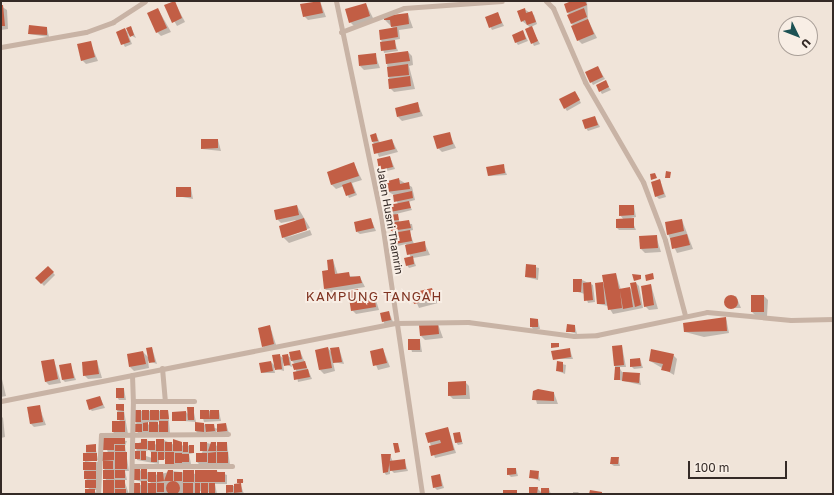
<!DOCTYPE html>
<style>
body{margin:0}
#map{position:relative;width:834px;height:495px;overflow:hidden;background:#f0e4d9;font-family:"Golos Text",sans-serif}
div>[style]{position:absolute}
.shadow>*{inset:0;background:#0003}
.building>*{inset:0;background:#c25e45}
.round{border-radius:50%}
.minor>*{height:5px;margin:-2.5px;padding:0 2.5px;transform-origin:2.5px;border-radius:2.5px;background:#c8b3a5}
span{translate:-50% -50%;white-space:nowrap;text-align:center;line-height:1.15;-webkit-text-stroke:4px #f8eee5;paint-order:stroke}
.street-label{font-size:11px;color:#342a26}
.quarter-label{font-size:13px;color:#803422;letter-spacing:1px}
.frame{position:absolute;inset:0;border:2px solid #342a26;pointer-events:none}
.north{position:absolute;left:778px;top:16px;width:40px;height:40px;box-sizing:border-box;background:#f8eee5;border:1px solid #aaa099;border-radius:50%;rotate:133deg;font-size:11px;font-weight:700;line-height:16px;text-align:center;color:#342a26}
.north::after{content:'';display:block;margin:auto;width:14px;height:18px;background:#1d5254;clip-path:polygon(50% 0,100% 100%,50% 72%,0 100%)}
.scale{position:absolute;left:688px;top:461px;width:99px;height:18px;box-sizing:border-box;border:2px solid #342a26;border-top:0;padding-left:5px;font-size:12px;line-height:14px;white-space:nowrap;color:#342a26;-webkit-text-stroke:3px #f8eee5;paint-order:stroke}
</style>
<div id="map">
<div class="shadow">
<div style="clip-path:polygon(174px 1px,185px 22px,177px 26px,165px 5px)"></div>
<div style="clip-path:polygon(320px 1px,326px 17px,308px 20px,304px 16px)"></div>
<div style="clip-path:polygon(571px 1px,587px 1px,588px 20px,597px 38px,582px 44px,578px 40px,565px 4px)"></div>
<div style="clip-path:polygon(366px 4px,374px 20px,354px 26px,350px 22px)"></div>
<div style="clip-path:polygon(1px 6px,7px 10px,8px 29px,1px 30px)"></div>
<div style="clip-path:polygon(158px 9px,171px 32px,161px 36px,157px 32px)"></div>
<div style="clip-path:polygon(524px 9px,534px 15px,537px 24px,531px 27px,540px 44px,534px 46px,526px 30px,531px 28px,522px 21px)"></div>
<div style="clip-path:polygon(408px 14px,413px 28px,399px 30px,400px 39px,394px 40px,398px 51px,384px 53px,381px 39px,394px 29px,385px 20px)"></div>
<div style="clip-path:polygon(498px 14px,504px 26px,492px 30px,486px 18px)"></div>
<div style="clip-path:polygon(131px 27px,136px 38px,128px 34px,132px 44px,125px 47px,117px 32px,125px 29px,129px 34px)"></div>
<div style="clip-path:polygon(47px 28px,49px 37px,29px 34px)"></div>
<div style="clip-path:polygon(523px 31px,528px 41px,518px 45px,516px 42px)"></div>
<div style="clip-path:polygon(90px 42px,98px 61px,86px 64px,82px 60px)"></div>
<div style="clip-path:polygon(408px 52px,412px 56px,413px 65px,409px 66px,415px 89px,394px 92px,390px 88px,386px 55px)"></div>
<div style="clip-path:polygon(375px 54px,380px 68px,364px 70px,360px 66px)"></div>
<div style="clip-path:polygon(598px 67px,605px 79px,593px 85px,586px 73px)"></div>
<div style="clip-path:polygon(605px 82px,611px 90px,602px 94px,597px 86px)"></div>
<div style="clip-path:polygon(577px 95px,581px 103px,567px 111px,565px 108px)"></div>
<div style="clip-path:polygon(418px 104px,423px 116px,402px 121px,398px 117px)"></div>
<div style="clip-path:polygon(595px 117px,600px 127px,588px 131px,586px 128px)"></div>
<div style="clip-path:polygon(449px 133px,456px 148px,442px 152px,438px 148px)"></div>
<div style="clip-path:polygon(376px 134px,380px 143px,392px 140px,398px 152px,379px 157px,373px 142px)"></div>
<div style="clip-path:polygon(218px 140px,221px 151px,202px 149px)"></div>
<div style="clip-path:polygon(390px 157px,395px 169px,383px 172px,380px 170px)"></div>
<div style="clip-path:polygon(354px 164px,362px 180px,352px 183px,357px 195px,349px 198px,344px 186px,336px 189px,332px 185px,328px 173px)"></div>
<div style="clip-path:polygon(503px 165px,507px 175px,489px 176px,488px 168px)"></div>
<div style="clip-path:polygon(398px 179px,412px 187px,415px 200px,408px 202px,412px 210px,396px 214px,400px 223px,412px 224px,413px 230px,409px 231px,414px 244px,424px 242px,430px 255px,413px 258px,416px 266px,409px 268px,407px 265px,411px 258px,406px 244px,398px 246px,392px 231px,394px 224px,390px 216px,394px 215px,390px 206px,398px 204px,394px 195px,387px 191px)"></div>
<div style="clip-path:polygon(660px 180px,666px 197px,659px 199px,656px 196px)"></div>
<div style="clip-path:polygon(191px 188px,193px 199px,177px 196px)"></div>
<div style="clip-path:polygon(297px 206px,310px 228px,285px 238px,310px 230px,312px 235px,289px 243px,283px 237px,296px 220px,281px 223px,277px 219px)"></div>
<div style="clip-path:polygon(634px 206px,636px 217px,631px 218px,636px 230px,619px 230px,617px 228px,624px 220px,620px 215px)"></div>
<div style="clip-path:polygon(371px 219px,376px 231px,360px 234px,357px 232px)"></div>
<div style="clip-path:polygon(682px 220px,693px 249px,677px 253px,668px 234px)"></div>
<div style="clip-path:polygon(656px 236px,661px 252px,645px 253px,641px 249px)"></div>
<div style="clip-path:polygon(333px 260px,338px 275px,360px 277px,365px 287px,329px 293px,325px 289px)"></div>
<div style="clip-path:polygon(527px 265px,539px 268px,538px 280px,526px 277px)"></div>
<div style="clip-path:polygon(48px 267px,55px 275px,44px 286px,37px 278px)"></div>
<div style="clip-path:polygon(616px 274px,621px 290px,630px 288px,633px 292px,636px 283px,639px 286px,643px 308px,613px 314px,608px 306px,598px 304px,603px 283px,605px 285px)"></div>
<div style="clip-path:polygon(582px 280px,593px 285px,595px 302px,588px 303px,585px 294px,574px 291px)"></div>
<div style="clip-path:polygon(651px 285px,658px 309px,649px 310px,645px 306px)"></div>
<div style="clip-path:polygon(432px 289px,438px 303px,419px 308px,413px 294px)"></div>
<div style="clip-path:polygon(359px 290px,363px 296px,374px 294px,379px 310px,356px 314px,352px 310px)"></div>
<div style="clip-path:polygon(736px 296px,741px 308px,727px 308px,727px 298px)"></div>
<div style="clip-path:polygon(764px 296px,768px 300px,767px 316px,756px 316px,752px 312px)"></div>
<div style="clip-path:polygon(389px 312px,393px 322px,385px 324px,383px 321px)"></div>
<div style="clip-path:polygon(726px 318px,729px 333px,704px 337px,685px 332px)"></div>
<div style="clip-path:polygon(538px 320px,540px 329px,533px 329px,531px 326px)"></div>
<div style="clip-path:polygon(438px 324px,443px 338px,425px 340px,421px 336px)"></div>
<div style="clip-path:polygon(270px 326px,277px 348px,267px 350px,263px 346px)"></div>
<div style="clip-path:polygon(575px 326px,577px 334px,567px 331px)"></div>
<div style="clip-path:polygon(409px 340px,420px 340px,422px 352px,412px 352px)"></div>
<div style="clip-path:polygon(622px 346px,626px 367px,619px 367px,622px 372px,639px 374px,641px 385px,615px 379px,615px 365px)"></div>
<div style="clip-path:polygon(152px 348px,157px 364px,148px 361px,149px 368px,134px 371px,130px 367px,143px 352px,149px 358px)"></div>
<div style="clip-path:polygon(328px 348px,332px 353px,339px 348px,344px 364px,333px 362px,335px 371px,324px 374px,320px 370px)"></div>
<div style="clip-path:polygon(383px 349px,390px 367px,378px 370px,371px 352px)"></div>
<div style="clip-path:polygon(570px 350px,573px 359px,554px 359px)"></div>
<div style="clip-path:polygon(300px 351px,312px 379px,298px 382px,295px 364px,290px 359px,292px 367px,283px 363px,284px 371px,274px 368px,275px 373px,262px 373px,271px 362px,275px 366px,279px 355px,284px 359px,287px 355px,292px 359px)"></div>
<div style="clip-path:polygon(673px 355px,677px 359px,674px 375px,650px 361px)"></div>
<div style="clip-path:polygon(640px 359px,643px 368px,634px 369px,631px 366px)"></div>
<div style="clip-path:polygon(54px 360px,61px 383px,49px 385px,45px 381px)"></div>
<div style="clip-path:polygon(97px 361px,102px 378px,88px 379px,84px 375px)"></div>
<div style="clip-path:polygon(558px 363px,566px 365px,565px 374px,558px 371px)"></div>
<div style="clip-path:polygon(70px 364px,76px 380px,65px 382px,63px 380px)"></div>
<div style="clip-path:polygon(1px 375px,6px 396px,1px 397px)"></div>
<div style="clip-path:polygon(465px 382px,469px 386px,470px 399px,453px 399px,449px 395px)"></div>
<div style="clip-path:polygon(124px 389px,126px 400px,119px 400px,117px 397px)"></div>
<div style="clip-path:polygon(534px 392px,554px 393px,558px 404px,537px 404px)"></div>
<div style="clip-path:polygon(100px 397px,105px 408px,92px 411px,90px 409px)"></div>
<div style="clip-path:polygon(123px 405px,128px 434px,115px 434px,113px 432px,120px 422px,117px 410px)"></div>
<div style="clip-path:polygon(39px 406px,46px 425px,34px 427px,30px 423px)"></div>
<div style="clip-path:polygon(193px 408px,196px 422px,173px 420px,186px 412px,189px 415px)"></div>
<div style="clip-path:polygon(evenodd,141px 411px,168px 411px,170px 434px,138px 434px,136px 422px,141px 411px,160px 421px,160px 426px,156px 422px,160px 421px,141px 411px,146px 422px,150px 422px,150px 426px,146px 422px)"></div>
<div style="clip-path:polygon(201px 411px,219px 411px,221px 421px,204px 422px)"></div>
<div style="clip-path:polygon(1px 416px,3px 418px,5px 437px,1px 438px)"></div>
<div style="clip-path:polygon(203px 424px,218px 429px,226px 424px,229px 433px,220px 434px,216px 430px,217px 434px,206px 431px,206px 434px,198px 434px,196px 431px)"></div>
<div style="clip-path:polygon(448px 428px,456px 453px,435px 458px,427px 434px)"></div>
<div style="clip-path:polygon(459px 433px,463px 444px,458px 445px,456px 442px)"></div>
<div style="clip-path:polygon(104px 439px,127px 441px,125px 446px,129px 471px,125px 471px,127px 480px,124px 480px,129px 494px,104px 494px,106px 481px,103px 460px,108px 453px)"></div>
<div style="clip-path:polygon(evenodd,146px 440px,157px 445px,164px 440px,174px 445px,193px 446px,194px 453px,189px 454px,191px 464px,168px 466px,169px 459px,159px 459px,159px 464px,137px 460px,136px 444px,146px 440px,149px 450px,152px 453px,152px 458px,146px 456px,145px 451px,149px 450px)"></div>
<div style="clip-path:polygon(207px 443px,218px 446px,227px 443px,230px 465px,199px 464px,197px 462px)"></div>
<div style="clip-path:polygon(95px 445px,98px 460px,86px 462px,98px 462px,98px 490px,94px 490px,97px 494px,85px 494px,89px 490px,84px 469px,87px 446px)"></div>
<div style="clip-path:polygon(390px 455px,393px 462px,404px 460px,408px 471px,394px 473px,390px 469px,390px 474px,386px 475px,384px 472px)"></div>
<div style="clip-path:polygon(618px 458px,620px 466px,614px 466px,611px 464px)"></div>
<div style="clip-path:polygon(516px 469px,518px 476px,511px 477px,508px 474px)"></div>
<div style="clip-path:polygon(evenodd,139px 470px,158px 475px,172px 471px,196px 474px,216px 471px,227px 475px,227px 484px,215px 484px,217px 494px,200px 491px,200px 494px,136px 494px,139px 484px,142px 486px,142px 482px,135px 480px,139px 470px,146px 481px,149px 481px,152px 484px,149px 484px,146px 481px)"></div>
<div style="clip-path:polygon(538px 472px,540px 481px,530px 477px)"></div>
<div style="clip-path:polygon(440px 475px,444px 488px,437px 490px,434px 487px)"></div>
<div style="clip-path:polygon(238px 480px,244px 481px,240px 483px,244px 494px,229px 494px,233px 486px,240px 485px)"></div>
<div style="clip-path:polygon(537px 488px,542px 493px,549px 489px,551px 494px,530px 494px)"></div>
<div style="clip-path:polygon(573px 492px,578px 492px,580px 494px,573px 494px)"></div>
<div style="clip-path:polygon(446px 493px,452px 493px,454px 494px,446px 494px)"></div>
</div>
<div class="building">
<div style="clip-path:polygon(175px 1px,182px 18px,172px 23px,164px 5px)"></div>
<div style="clip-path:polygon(320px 1px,323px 13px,303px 17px,300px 4px)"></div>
<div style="clip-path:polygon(572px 1px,585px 1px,587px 5px,567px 13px,564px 4px)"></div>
<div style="clip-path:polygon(366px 3px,370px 16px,349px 23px,345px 9px)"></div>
<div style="clip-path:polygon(1px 5px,3px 5px,5px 26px,1px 26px)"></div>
<div style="clip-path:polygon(158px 8px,167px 28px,156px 33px,147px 13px)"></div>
<div style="clip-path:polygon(525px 8px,526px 13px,532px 11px,536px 22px,527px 25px,525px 20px,521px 22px,517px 11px)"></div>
<div style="clip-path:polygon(584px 8px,587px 17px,571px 24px,567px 15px)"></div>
<div style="clip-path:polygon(498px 12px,502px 23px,489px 28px,485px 17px)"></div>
<div style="clip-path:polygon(408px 13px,409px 24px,391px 27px,390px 20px,384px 20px,384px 16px)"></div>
<div style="clip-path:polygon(588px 19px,594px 34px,577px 41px,571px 26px)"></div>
<div style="clip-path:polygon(29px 25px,47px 27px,47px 35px,28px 34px)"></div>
<div style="clip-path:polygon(131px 26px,134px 35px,130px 37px,126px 28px)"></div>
<div style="clip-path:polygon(532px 26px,538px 41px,531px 44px,525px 29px)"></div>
<div style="clip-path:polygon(397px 27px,398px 37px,380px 40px,379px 30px)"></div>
<div style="clip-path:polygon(125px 28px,130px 42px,121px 45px,116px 32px)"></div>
<div style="clip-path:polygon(523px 30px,526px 39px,515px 43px,512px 35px)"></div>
<div style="clip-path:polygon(395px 40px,396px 49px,381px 51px,380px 42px)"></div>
<div style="clip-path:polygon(91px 41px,95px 57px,81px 61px,77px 44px)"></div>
<div style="clip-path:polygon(408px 51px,410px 61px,386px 64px,385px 54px)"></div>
<div style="clip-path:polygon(376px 53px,377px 64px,359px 66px,358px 55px)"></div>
<div style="clip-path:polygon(408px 64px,409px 75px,388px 77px,387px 67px)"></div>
<div style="clip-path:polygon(598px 66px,603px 77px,590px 83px,585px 72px)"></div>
<div style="clip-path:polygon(410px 76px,411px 86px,389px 89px,388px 79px)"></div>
<div style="clip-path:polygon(606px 80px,609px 87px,599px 92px,596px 85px)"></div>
<div style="clip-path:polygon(575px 91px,580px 100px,564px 109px,559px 99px)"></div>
<div style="clip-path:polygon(418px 102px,420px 112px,397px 117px,395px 108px)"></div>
<div style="clip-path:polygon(595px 116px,598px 125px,585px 129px,582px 120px)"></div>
<div style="clip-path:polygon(450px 132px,453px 144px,437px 149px,433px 136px)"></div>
<div style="clip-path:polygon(376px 133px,378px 141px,372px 142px,370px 135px)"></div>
<div style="clip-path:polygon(201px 139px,218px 139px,218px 148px,201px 149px)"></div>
<div style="clip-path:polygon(392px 139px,395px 149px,374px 154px,372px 144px)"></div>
<div style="clip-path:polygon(390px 156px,393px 167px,379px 170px,377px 159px)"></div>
<div style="clip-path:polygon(354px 162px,359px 176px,331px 185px,327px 172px)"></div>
<div style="clip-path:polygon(504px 164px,505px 173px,488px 176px,486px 167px)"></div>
<div style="clip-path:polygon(666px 171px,671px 172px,670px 178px,665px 178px)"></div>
<div style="clip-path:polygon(655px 173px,657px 178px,651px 180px,650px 174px)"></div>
<div style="clip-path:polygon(399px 178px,400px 184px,409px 182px,410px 189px,386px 192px,384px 182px)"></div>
<div style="clip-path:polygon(660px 179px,664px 194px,655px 197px,651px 182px)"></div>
<div style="clip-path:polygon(351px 182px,355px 193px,346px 196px,342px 185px)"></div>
<div style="clip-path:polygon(176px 187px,191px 187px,191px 197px,176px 197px)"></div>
<div style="clip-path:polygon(412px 191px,413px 198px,394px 202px,393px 195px)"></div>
<div style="clip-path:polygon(409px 201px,411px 208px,390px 212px,389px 205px)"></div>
<div style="clip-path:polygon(297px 205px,299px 215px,276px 220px,274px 210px)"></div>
<div style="clip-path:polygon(619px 205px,634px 205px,634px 215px,619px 216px)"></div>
<div style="clip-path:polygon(398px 214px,399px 220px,390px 221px,389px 215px)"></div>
<div style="clip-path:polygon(304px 218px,307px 230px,282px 238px,279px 226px)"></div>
<div style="clip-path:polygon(371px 218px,374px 228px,356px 232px,354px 222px)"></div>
<div style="clip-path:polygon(634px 218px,634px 228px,616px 228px,616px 219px)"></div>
<div style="clip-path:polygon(682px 219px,684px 231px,667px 235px,665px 222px)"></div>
<div style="clip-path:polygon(409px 220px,411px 228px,391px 231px,389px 223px)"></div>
<div style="clip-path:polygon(410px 230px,412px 241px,395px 244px,393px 233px)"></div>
<div style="clip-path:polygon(687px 234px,690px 245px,672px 249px,670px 238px)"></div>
<div style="clip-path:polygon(657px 235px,658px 248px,640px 249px,639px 236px)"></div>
<div style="clip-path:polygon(425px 241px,426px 251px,407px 255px,405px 245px)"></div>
<div style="clip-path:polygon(413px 256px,414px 264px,406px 266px,404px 258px)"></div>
<div style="clip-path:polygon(333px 259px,335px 274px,349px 272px,350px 277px,360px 276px,362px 283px,324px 289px,322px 271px,328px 270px,327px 260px)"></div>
<div style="clip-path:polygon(526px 264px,536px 265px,536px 278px,525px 277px)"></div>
<div style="clip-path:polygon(48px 266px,54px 272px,41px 284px,35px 278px)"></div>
<div style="clip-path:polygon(616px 273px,619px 289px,630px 287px,633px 307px,623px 309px,620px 291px,622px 308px,608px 310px,602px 275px)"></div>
<div style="clip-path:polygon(653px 273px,654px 279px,646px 281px,645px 275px)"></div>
<div style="clip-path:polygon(632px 274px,641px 275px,641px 279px,634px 281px)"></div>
<div style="clip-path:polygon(573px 279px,582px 279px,581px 292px,573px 292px)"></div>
<div style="clip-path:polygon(591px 282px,593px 300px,584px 301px,583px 283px)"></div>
<div style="clip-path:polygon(603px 282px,605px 304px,597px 304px,595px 283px)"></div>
<div style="clip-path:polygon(636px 282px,641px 305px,635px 307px,630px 283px)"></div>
<div style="clip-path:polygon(651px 284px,654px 305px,644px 307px,641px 286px)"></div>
<div style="clip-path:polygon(432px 288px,435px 299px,414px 304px,411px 293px)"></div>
<div style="clip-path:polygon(359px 289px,360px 295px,374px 293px,376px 307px,351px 311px,348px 291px)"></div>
<div style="clip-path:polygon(751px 295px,764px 295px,764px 312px,751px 312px)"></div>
<div class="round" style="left:724px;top:295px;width:14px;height:14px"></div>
<div style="clip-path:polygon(389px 311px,391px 320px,382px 322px,380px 313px)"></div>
<div style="clip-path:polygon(726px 317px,727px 331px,684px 332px,683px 323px)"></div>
<div style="clip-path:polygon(530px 318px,538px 319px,538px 327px,530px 327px)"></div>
<div style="clip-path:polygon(438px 323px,439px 334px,420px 336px,419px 325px)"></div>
<div style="clip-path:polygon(567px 324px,575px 325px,575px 332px,566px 332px)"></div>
<div style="clip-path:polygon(270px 325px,274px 344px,262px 347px,258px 328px)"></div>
<div style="clip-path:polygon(408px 339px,420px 339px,420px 350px,408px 350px)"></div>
<div style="clip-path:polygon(551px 343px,559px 343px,559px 347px,551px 348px)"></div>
<div style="clip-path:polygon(622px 345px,624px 365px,614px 366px,612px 346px)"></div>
<div style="clip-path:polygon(152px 347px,155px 362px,149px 363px,146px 348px)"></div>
<div style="clip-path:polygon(328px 347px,332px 368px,319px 370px,315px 350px)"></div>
<div style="clip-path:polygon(339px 347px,342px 362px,333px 363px,330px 348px)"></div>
<div style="clip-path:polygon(383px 348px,387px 363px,373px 366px,370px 351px)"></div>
<div style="clip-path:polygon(570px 348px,571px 357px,553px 360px,551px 351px)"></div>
<div style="clip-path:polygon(651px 349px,674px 354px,670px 372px,661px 370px,663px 364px,649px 361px)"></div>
<div style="clip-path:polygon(300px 350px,302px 359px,291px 361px,289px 352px)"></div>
<div style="clip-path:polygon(143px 351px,146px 364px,129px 367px,127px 354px)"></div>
<div style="clip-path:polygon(280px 354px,282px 369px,275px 370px,272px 355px)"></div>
<div style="clip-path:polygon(288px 354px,290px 365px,284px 366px,282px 355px)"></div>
<div style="clip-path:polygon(640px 358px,641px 366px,630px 367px,630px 359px)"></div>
<div style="clip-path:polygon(54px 359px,58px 379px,45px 382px,41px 361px)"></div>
<div style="clip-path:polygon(97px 360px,99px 374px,83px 376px,82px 362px)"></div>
<div style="clip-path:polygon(271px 361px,273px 371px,261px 373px,259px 363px)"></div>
<div style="clip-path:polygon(305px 361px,307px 368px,294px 370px,292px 364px)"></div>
<div style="clip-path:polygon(557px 361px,563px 362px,563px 372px,556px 371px)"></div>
<div style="clip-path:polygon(71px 363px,74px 378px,62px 380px,59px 365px)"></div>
<div style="clip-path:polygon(615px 367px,620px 367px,620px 380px,614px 380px)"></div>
<div style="clip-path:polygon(308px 369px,310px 377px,294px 380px,293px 372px)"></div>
<div style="clip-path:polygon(623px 372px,640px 373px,639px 383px,622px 381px)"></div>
<div style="clip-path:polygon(466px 381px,466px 395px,448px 396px,448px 382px)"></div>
<div style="clip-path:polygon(116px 388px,124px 388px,124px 398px,116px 398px)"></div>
<div style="clip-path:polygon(538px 389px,554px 392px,554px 401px,532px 400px,533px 391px)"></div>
<div style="clip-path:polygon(100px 396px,103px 405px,89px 410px,86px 400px)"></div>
<div style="clip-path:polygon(116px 404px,124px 404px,124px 411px,116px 410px)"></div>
<div style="clip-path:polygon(40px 405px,43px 422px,30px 424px,27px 407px)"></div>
<div style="clip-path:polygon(187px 407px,194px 407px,194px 420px,188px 420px)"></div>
<div style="clip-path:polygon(135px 410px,141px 410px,141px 422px,135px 422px)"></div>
<div style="clip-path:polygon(142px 410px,149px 410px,149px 420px,142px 420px)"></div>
<div style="clip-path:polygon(150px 410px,159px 410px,159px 420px,150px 420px)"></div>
<div style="clip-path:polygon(160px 410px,168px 410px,169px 419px,160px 419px)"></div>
<div style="clip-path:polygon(200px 410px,209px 410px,209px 419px,200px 419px)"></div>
<div style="clip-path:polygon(210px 410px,219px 410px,219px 419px,209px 419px)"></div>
<div style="clip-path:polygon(186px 411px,186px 421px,172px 421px,172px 412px)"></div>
<div style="clip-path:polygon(117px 412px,124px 412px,124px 420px,117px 420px)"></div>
<div style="clip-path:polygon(112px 421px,125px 421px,125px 432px,112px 432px)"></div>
<div style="clip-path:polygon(159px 421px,168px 421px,168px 432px,159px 432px)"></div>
<div style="clip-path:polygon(148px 422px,148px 431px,143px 431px,143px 423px)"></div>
<div style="clip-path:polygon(149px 422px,158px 422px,158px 432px,149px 432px)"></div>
<div style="clip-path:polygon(195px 422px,204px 423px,204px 432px,195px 431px)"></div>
<div style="clip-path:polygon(226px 423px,227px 431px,217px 432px,217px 424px)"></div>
<div style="clip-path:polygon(135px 424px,142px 424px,142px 432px,135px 432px)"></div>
<div style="clip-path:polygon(205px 424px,214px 424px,215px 431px,206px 432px)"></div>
<div style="clip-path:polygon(448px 427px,454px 450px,431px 456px,429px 446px,441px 443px,440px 440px,428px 443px,425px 433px)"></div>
<div style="clip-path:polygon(460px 432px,462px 442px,455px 443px,453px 433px)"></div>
<div style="clip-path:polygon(103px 438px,125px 438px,125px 444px,114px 444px,114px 450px,103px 450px)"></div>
<div style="clip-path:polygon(141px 439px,147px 439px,147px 449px,135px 449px,135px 443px,141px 443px)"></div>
<div style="clip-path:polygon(156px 439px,164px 439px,164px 451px,156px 451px)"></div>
<div style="clip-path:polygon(173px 439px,182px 442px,182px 451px,173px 451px)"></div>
<div style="clip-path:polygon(148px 441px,155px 441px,155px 450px,148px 450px)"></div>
<div style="clip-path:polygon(165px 442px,172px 442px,172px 451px,165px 451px)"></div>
<div style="clip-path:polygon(183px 442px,188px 442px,188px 452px,183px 452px)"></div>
<div style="clip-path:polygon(200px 442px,207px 442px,207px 451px,200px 451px)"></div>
<div style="clip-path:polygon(211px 442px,216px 442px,216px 451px,208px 451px)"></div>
<div style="clip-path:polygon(217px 442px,227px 442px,227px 451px,217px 451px)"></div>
<div style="clip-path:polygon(393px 443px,398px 443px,400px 452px,395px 453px)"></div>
<div style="clip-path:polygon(96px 444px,96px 452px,86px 452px,86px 445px)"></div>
<div style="clip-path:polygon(115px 445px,125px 445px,125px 451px,115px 451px)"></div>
<div style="clip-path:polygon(189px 445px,194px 445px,194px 453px,189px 453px)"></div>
<div style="clip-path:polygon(135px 451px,140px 451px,140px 459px,135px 459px)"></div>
<div style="clip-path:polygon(141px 451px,146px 451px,146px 460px,141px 460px)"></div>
<div style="clip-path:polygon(102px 452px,114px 452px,114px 460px,102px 461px)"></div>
<div style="clip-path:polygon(115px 452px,127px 452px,127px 460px,115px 460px)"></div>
<div style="clip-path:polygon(151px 452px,157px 452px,157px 462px,151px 462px)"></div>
<div style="clip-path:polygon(158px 452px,164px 452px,164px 460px,158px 460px)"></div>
<div style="clip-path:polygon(165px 452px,174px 452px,174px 464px,165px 464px)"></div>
<div style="clip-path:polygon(216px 452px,216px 463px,208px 463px,208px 453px)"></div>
<div style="clip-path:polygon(217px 452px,228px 452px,228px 463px,217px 463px)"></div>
<div style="clip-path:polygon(83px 453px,97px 453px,97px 461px,83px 461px)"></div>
<div style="clip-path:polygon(175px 453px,182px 453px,182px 463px,175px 463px)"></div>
<div style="clip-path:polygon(196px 453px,207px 453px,207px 462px,196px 462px)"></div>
<div style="clip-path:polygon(182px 454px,189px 454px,189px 462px,182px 462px)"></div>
<div style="clip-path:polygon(381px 454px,391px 454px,388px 472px,383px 473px)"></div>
<div style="clip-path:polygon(611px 457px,619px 457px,618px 464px,610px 464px)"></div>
<div style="clip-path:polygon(405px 459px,406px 469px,390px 471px,389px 461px)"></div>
<div style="clip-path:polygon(115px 460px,127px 460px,127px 469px,115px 469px)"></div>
<div style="clip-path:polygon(103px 461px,113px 461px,113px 469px,103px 469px)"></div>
<div style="clip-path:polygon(83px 462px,96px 462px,96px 470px,83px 470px)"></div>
<div style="clip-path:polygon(507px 468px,516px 468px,516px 474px,507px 475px)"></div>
<div style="clip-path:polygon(134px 469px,140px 469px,140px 480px,134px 480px)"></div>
<div style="clip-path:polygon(141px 469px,147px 469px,147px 479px,141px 479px)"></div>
<div style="clip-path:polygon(103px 470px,114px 470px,114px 479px,103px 479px)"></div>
<div style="clip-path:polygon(115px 470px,125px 470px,125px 478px,115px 478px)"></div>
<div style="clip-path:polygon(168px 470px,173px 470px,173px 481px,164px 481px)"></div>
<div style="clip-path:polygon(183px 470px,194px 470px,194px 482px,183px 482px)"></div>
<div style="clip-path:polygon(195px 470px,207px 470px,207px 482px,195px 482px)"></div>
<div style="clip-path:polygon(207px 470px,217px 470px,217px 482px,207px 482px)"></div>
<div style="clip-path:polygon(530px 470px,539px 471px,538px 479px,529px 478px)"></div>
<div style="clip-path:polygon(84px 471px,96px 471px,96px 479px,84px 479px)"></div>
<div style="clip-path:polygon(148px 472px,156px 472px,156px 482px,148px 482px)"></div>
<div style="clip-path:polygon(157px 472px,163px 472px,164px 481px,157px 482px)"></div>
<div style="clip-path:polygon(174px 472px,182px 472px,182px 481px,174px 481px)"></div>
<div style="clip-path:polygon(217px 472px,225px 472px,225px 482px,217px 482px)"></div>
<div style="clip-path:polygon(440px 474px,442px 486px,433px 488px,431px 476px)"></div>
<div style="clip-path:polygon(237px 479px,243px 479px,243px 483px,237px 483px)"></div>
<div style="clip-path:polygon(85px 480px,96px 480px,96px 488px,85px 488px)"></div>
<div style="clip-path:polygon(103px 480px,114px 480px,114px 488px,103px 488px)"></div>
<div style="clip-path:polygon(115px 480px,125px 480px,125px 488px,115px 488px)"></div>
<div class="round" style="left:166px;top:481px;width:14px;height:14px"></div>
<div style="clip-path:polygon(141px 481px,147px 481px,147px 494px,141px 494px)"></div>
<div style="clip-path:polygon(134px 483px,140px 483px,140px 493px,134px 493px)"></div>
<div style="clip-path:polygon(148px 483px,156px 483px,156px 493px,148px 493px)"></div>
<div style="clip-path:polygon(157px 483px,164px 483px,164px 492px,157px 492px)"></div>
<div style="clip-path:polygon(183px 483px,193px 483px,193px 493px,183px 493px)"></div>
<div style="clip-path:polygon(195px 483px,200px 483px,200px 493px,195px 493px)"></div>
<div style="clip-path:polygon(201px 483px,208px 483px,208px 493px,201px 493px)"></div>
<div style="clip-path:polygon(209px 483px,215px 483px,215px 493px,209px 493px)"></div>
<div style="clip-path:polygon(241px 483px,242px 492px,234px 493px,234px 484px)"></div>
<div style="clip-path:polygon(226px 485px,233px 485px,233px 492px,226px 493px)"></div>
<div style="clip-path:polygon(529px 487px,538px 487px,537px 494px,529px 494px)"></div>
<div style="clip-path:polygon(103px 488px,114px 488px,114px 494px,103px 494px)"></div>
<div style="clip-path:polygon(541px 488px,549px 488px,549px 494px,541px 494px)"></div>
<div style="clip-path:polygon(85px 489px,95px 489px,95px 494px,85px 494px)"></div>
<div style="clip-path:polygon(115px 489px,126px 489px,126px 494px,115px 494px)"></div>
<div style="clip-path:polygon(503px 490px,517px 490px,517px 494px,503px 494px)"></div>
<div style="clip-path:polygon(590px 490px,602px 492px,602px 494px,589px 494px)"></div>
</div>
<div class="minor">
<div style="left:336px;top:1px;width:220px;rotate:78.2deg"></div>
<div style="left:381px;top:216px;width:281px;rotate:81.6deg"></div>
<div style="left:546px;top:1px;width:10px;rotate:45deg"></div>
<div style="left:553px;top:8px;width:81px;rotate:66.6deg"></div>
<div style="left:585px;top:82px;width:116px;rotate:59.9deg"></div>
<div style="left:643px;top:182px;width:62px;rotate:69.2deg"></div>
<div style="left:665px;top:240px;width:78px;rotate:75.1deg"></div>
<div style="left:341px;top:32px;width:67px;rotate:-20.9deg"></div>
<div style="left:404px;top:8px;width:98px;rotate:-4.1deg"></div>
<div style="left:1px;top:47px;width:86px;rotate:-10deg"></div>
<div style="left:86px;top:32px;width:29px;rotate:-20deg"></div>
<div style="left:113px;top:22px;width:38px;rotate:-33deg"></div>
<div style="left:162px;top:368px;width:33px;rotate:85deg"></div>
<div style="left:165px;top:401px;width:29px"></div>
<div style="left:132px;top:375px;width:26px;rotate:88deg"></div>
<div style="left:1px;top:401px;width:403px;rotate:-11.2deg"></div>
<div style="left:396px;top:323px;width:72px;rotate:-0.8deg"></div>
<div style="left:468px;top:322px;width:107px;rotate:7.5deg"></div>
<div style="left:574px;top:336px;width:23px;rotate:-2deg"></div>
<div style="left:597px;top:335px;width:112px;rotate:-11.8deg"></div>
<div style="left:707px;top:312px;width:84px;rotate:5.4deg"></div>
<div style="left:791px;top:320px;width:42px;rotate:-1.4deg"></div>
<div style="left:132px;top:466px;width:100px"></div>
<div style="left:98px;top:494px;width:59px;rotate:-87.1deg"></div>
<div style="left:101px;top:435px;width:127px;rotate:-0.5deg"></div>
<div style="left:131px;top:494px;width:93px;rotate:-88.8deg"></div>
<div style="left:133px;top:401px;width:32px"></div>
</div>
<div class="street-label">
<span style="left:390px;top:221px;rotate:80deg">Jalan Husni Thamrin</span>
</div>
<div class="quarter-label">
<span style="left:374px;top:296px">KAMPUNG TANGAH</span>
</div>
<div class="frame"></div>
<div class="north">U</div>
<div class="scale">100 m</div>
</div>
